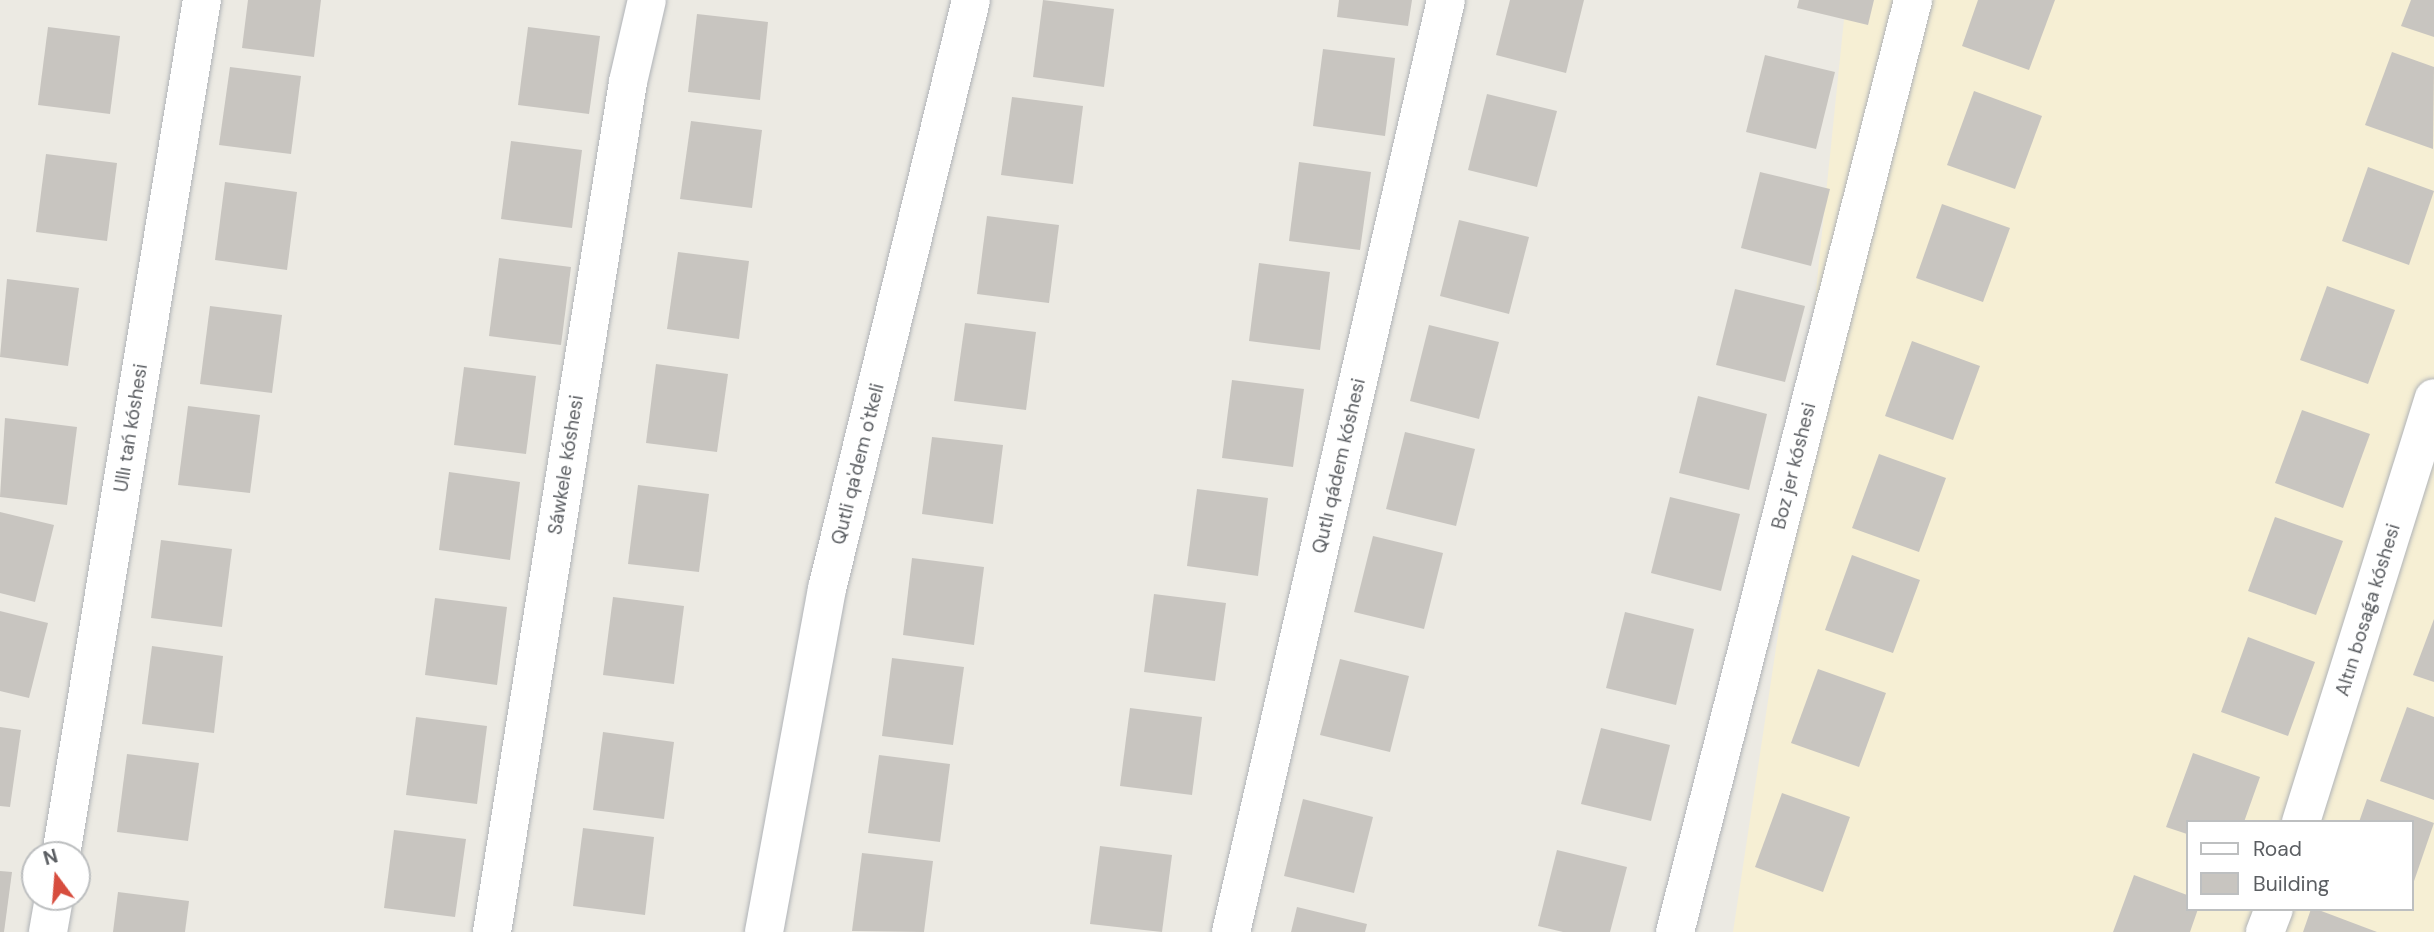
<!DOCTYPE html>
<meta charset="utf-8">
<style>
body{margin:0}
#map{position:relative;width:2434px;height:932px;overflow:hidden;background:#eceae3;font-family:"DM Sans",sans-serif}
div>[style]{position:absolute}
.sand>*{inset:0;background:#f6efd4}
.building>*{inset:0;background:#c8c5c0}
.roads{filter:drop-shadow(0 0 2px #b0b3b7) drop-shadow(0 0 2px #b0b3b7)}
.minor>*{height:38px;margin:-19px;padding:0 19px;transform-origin:19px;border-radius:19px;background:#fff}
span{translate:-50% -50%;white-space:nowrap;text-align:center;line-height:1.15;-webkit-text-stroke:6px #fff;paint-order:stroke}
.street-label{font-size:19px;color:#5b5e62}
.legend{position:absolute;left:2186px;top:820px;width:228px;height:91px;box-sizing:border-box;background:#fff;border:2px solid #bdbfc0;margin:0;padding:9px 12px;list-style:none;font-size:21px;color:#5b5e62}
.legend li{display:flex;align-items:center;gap:14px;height:35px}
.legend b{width:35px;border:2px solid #bdbfc0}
.north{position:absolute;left:21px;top:841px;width:70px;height:70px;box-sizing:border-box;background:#fff;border:2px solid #bdbfc0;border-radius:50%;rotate:344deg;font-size:19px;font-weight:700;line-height:28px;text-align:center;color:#5b5e62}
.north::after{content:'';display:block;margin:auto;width:24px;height:32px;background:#d74d3e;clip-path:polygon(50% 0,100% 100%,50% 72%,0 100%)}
</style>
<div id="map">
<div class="sand">
<div style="clip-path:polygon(evenodd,1846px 0,2434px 0,2434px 932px,1733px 932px,1786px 582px,1846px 0,2187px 822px,2411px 822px,2411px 909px,2187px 909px,2187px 822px)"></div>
</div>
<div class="building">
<div style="clip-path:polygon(248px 0,321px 0,314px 57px,242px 48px)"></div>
<div style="clip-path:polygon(1043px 0,1114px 9px,1104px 87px,1033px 77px)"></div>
<div style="clip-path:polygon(1339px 0,1412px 0,1408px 26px,1337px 17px)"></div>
<div style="clip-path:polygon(1510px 0,1584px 0,1566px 73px,1496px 55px)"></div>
<div style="clip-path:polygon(1799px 0,1874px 0,1868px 25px,1797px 8px)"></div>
<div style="clip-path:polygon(1978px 0,2055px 0,2029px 70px,1962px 46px)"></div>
<div style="clip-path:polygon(2411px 0,2434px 0,2434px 37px,2401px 26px)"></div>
<div style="clip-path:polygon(697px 14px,768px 22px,760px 100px,688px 92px)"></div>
<div style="clip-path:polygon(48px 27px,120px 36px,110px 114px,38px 105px)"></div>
<div style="clip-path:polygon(528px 27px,600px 36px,589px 114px,518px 105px)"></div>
<div style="clip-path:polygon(1323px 49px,1395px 58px,1385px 136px,1313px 126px)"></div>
<div style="clip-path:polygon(2392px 52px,2434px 67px,2433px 149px,2365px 125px)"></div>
<div style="clip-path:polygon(1765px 55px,1835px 72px,1816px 149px,1746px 132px)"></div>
<div style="clip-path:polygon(230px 67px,301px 76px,291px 154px,219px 145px)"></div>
<div style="clip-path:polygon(1974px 91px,2042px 116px,2015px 189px,1947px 165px)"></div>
<div style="clip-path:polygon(1487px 94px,1557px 111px,1537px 187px,1468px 170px)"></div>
<div style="clip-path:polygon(1012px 97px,1083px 106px,1073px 184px,1001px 175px)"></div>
<div style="clip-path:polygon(691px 121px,762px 130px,752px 208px,680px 199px)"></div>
<div style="clip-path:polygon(511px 141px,582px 150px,572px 228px,501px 219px)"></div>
<div style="clip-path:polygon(46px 154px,117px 163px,107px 241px,36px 232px)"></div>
<div style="clip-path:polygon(1299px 162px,1371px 172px,1360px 250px,1289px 241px)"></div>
<div style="clip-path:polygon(2368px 167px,2434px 191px,2409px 265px,2342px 241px)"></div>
<div style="clip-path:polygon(1760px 172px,1830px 189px,1811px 266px,1741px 248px)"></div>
<div style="clip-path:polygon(225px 182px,297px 192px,287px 270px,215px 260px)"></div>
<div style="clip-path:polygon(1942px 204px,2010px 228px,1983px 302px,1916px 278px)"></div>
<div style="clip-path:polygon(987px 216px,1059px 225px,1049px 303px,977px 294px)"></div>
<div style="clip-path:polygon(1459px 220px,1529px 237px,1509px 314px,1440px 296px)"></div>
<div style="clip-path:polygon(678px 252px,749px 261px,739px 339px,667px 329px)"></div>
<div style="clip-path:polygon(499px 258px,571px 267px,561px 345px,489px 336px)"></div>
<div style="clip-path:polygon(1259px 263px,1330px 272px,1320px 350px,1249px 341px)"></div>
<div style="clip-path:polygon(7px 279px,79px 288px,68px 366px,0 357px)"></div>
<div style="clip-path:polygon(2327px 286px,2395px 310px,2368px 384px,2300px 360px)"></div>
<div style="clip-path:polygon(1735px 289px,1805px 306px,1785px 382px,1716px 365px)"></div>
<div style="clip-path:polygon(210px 306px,282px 315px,272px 393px,200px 384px)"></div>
<div style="clip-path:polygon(965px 323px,1036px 332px,1026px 410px,954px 401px)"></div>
<div style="clip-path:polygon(1429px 325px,1499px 342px,1479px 419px,1410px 401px)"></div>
<div style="clip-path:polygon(1912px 341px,1980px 366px,1953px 440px,1885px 416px)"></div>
<div style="clip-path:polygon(656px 364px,728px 374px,717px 452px,646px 443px)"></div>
<div style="clip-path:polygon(464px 367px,536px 376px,526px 454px,454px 445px)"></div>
<div style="clip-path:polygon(1232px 380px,1304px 389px,1293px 467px,1222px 458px)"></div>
<div style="clip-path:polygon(1698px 396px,1767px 414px,1749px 490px,1679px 473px)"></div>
<div style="clip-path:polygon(188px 406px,260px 415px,250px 493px,178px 485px)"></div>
<div style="clip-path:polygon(2302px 410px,2370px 434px,2343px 508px,2275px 483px)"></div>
<div style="clip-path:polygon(5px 418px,77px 427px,67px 505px,0 497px)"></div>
<div style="clip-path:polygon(1405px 432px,1475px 449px,1456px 526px,1386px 509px)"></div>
<div style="clip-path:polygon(932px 437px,1003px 445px,993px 524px,922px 514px)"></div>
<div style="clip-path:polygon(1879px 454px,1946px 478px,1919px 552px,1852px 528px)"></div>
<div style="clip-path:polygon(449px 472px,520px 482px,510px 560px,439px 550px)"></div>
<div style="clip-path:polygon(638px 485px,709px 494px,699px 572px,628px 564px)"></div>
<div style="clip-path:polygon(1197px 489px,1268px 498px,1258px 576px,1187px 566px)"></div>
<div style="clip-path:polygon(1670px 497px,1740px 514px,1721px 591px,1651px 573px)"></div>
<div style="clip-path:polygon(0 512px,54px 525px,35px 602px,0 593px)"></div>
<div style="clip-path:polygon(2275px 517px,2343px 541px,2316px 615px,2248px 591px)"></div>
<div style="clip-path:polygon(1373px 536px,1443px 553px,1424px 629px,1354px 612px)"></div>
<div style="clip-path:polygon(161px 540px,232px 549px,222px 627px,151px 618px)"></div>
<div style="clip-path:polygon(1852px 555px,1920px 580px,1893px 653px,1825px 630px)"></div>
<div style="clip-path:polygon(912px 558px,984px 567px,974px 645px,903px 635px)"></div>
<div style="clip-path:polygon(1154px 594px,1226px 603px,1215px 681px,1144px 672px)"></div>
<div style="clip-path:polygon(613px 597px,684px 606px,674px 684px,603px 675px)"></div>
<div style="clip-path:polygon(435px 598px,507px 607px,497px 685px,425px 675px)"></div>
<div style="clip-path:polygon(0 611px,48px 623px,29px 698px,0 691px)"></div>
<div style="clip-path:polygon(1625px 612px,1694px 629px,1676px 705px,1606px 688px)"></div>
<div style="clip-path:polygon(2434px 619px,2434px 682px,2413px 675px)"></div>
<div style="clip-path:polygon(2248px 637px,2315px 662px,2288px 736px,2221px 712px)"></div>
<div style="clip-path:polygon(152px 646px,223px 656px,214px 733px,142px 724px)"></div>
<div style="clip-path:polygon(892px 658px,964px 667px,953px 745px,882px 736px)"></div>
<div style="clip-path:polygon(1340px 659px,1409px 676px,1390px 752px,1320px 735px)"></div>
<div style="clip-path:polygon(1818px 669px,1886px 693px,1859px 767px,1791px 743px)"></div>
<div style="clip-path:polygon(2407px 707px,2434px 717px,2434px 800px,2380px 781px)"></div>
<div style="clip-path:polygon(1130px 708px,1202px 717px,1192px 795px,1120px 786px)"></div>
<div style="clip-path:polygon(416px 717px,487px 726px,477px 804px,406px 795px)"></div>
<div style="clip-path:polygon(0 727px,21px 730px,10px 807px,0 806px)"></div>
<div style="clip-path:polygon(1601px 728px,1670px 745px,1651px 821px,1581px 804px)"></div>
<div style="clip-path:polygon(603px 732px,674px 742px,664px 819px,593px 810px)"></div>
<div style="clip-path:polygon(2193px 753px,2260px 777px,2244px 822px,2187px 822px,2187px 834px,2166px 827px)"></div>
<div style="clip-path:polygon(127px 754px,199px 763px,188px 841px,117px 832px)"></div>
<div style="clip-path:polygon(879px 755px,950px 764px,940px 842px,868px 833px)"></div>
<div style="clip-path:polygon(1782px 793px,1850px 817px,1823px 892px,1755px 867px)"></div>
<div style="clip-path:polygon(1303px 799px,1373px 817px,1354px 893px,1284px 876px)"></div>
<div style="clip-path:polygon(2367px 799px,2434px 823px,2412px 887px,2411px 822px,2359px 822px)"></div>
<div style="clip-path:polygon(583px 828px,654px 837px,645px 915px,573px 906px)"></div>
<div style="clip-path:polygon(394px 830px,466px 839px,455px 917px,384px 908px)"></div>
<div style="clip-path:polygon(1100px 846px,1172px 855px,1162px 932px,1090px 924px)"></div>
<div style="clip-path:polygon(1557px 850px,1627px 867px,1610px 932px,1563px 932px,1538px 926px)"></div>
<div style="clip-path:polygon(862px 853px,933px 861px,924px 932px,852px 931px)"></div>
<div style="clip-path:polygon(0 871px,12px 872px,4px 932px,0 932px)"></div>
<div style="clip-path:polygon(2134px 875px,2187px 895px,2187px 909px,2198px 909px,2190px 932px,2113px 932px)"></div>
<div style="clip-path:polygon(118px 892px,189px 901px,185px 932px,113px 932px)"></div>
<div style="clip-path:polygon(1297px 907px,1367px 924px,1365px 932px,1291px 932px)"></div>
<div style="clip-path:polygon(2311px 909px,2316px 909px,2377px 932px,2303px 932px)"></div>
</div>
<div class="roads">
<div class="minor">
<div style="left:2301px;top:822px;width:444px;rotate:-72.6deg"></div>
<div style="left:61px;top:855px;width:867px;rotate:-80.64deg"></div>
<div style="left:48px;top:932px;width:36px;rotate:-80deg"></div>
<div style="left:492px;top:932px;width:861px;rotate:-80.91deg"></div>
<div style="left:628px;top:82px;width:84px;rotate:-77deg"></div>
<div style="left:764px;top:932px;width:349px;rotate:-79.6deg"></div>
<div style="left:827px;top:589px;width:606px;rotate:-76.26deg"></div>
<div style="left:1231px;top:932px;width:956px;rotate:-77.01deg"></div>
<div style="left:1675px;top:932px;width:962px;rotate:-75.67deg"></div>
<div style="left:2265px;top:932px;width:25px;rotate:-69deg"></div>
</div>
</div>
<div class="street-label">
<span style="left:131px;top:428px;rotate:-81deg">Ullı tań kóshesi</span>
<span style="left:858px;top:464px;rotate:-76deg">Qutli qa'dem o'tkeli</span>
<span style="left:566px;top:465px;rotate:-81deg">Sáwkele kóshesi</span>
<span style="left:1339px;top:466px;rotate:-77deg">Qutlı qádem kóshesi</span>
<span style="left:1794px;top:466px;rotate:-76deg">Boz jer kóshesi</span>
<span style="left:2368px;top:610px;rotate:-73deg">Altın bosaǵa kóshesi</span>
</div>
<ul class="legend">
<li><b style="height:9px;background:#fff"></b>Road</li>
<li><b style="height:19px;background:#c8c5c0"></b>Building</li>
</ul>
<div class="north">N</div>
</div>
